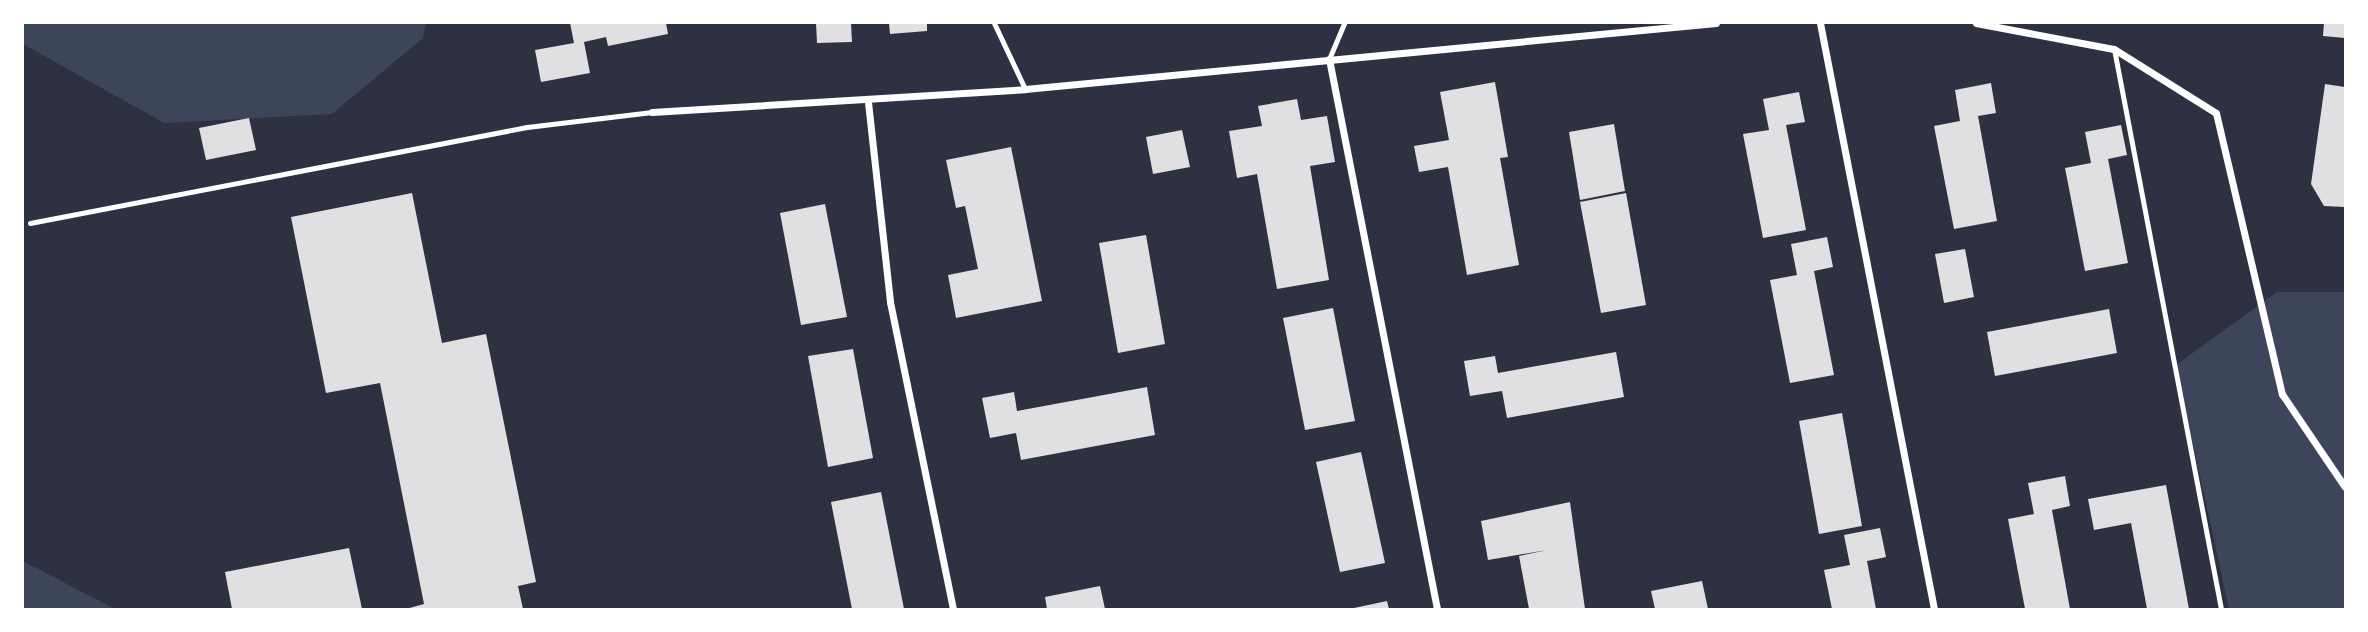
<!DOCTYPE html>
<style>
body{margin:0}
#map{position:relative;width:2368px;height:632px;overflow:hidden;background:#2d3142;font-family:Montserrat,sans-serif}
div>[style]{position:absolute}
.green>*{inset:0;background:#3c4559}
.building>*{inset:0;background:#e0e0e3}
.service>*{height:5px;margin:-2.5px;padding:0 2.5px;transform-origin:2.5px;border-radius:2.5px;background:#fff}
.minor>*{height:7px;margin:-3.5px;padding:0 3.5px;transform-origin:3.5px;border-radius:3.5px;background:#fff}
span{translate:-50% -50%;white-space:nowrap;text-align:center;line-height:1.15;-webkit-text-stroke:5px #fff;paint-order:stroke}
.frame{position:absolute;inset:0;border:24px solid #fff;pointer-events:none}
</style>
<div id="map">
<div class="green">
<div style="clip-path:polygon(23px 23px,426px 23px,423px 38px,332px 114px,164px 123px,23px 44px)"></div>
<div style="clip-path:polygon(2277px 292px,2345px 292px,2345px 609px,2229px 609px,2176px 365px)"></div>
<div style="clip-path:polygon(23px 561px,115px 609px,23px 609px)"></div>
</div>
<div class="building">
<div style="clip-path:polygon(570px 23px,666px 23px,668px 34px,608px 46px,606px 37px,584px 42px,590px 73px,541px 82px,535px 50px,574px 43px)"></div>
<div style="clip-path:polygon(816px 23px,851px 23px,852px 42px,817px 43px)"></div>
<div style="clip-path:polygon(889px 23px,927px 23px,927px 31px,890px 34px)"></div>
<div style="clip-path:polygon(2324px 23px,2345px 23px,2345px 38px,2323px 36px)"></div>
<div style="clip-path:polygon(1495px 82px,1508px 157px,1500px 158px,1519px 265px,1467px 275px,1448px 167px,1419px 172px,1414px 146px,1449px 140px,1440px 92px)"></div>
<div style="clip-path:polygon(1991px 83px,1996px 113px,1978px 116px,1997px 221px,1954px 229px,1934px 126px,1960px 121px,1955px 90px)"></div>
<div style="clip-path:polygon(2325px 84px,2345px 87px,2345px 207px,2324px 206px,2311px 184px)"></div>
<div style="clip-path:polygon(1799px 92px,1805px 122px,1786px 125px,1806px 230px,1763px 238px,1743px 134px,1769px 130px,1763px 99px)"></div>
<div style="clip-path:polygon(1297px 99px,1301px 120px,1327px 116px,1335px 162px,1310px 166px,1329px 280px,1277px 289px,1257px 174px,1237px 178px,1229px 131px,1262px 126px,1258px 106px)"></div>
<div style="clip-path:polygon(249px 118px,256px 150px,206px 160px,199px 128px)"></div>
<div style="clip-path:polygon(1614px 124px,1625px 191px,1580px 200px,1569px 132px)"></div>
<div style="clip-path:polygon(2121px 125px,2127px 155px,2108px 159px,2128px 263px,2085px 271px,2065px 168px,2091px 163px,2085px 132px)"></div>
<div style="clip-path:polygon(1182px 130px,1190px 167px,1153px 174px,1146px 137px)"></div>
<div style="clip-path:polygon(1011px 147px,1042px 301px,956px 318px,948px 275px,978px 269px,965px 206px,956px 208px,946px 160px)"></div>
<div style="clip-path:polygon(412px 193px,442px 343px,486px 334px,536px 582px,518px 586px,523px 609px,406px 609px,424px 604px,380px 383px,326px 393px,291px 217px)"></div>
<div style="clip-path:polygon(1626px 193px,1646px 305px,1601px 313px,1580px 202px)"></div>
<div style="clip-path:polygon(825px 204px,847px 317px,801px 325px,780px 213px)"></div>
<div style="clip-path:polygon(1146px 235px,1165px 344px,1118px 353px,1099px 243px)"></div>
<div style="clip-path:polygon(1827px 237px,1833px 267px,1814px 271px,1834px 375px,1790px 383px,1770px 280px,1797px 275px,1791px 244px)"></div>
<div style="clip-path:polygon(1965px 249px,1974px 297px,1944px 303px,1935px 254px)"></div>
<div style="clip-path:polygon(1333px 308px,1355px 421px,1305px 430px,1283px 318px)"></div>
<div style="clip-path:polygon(2109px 309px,2117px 353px,1995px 376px,1987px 332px)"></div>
<div style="clip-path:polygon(853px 349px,873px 458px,828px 467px,808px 356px)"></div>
<div style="clip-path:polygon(1616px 352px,1624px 397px,1507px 418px,1502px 391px,1470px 396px,1464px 361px,1495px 356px,1498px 373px)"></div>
<div style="clip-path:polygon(1147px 387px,1155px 435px,1021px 460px,1016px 433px,990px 438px,982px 398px,1014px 392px,1017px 411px)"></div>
<div style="clip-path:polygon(1842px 413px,1862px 526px,1819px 534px,1799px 421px)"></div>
<div style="clip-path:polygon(1361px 452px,1385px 563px,1340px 572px,1316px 462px)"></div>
<div style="clip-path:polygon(2065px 476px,2070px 506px,2052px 510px,2070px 609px,2025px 609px,2008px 519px,2034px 514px,2028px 483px)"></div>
<div style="clip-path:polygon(2166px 485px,2189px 609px,2147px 609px,2131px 523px,2094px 530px,2088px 499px)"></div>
<div style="clip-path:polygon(881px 492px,904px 609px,852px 609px,831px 502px)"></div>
<div style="clip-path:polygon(1570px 502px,1585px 609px,1529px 609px,1519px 556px,1547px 550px,1488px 560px,1481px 521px)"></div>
<div style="clip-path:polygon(1880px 528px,1886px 557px,1867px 561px,1876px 609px,1832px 609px,1824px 570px,1850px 565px,1844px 535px)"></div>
<div style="clip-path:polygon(349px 548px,362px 609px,232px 609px,225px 572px)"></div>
<div style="clip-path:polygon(1702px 581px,1708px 609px,1655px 609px,1651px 591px)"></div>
<div style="clip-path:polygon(1100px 586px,1105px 609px,1047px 609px,1045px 597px)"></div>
<div style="clip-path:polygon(1387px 601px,1389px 609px,1354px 609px,1354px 608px)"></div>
</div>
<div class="service">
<div style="left:994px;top:23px;width:73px;rotate:64.8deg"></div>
<div style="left:2114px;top:49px;width:570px;rotate:79.18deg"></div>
<div style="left:1329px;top:59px;width:39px;rotate:-67deg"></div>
<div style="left:30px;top:223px;width:506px;rotate:-10.93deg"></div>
<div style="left:527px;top:127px;width:126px;rotate:-6.8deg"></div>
</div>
<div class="minor">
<div style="left:1820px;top:23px;width:597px;rotate:78.99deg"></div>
<div style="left:1976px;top:23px;width:140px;rotate:10.7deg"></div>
<div style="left:2114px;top:49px;width:120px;rotate:32.1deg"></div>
<div style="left:2216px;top:113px;width:289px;rotate:76.8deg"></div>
<div style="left:2282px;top:394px;width:112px;rotate:55.9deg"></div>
<div style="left:1329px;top:59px;width:561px;rotate:78.89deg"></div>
<div style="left:868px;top:102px;width:201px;rotate:83.7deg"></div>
<div style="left:890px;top:302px;width:313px;rotate:78.4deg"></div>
<div style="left:652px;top:112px;width:374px;rotate:-3.5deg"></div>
<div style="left:1025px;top:89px;width:694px;rotate:-5.46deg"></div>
</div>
<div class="frame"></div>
</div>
